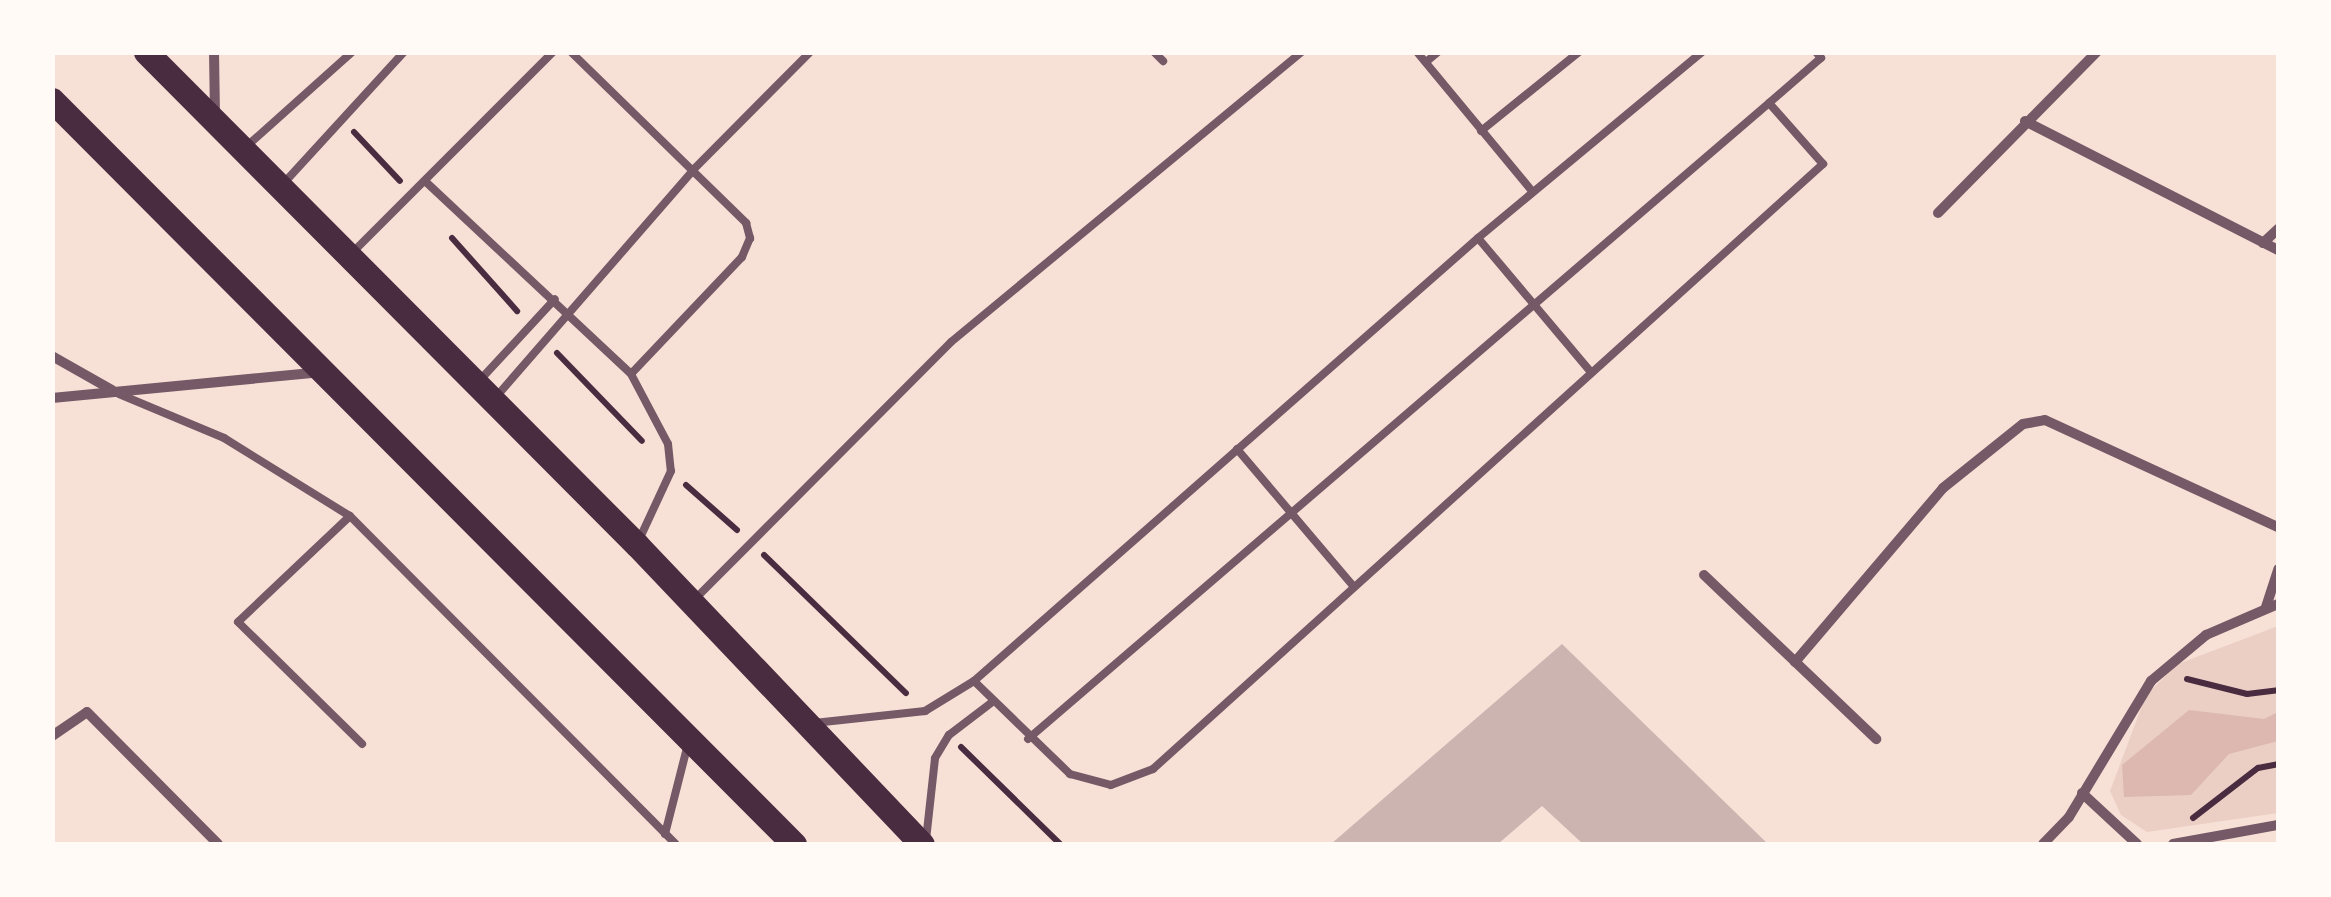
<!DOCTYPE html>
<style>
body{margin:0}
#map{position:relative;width:2331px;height:897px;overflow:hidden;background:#f7e1d7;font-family:Mulish,sans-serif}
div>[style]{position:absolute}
.green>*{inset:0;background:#ebcfc5}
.water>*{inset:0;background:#dcb8b0}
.building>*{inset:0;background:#ccb4b1}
.path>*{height:6px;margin:-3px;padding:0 3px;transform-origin:3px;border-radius:3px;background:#4a2c40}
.service>*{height:8px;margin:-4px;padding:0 4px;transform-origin:4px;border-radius:4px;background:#755966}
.minor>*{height:10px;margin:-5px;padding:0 5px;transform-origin:5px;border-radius:5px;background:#755966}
.trunk>*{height:25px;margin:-12.5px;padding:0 12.5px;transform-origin:12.5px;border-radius:12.5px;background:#4a2c40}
span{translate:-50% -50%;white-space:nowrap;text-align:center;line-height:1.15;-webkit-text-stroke:10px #fffaf5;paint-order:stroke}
.frame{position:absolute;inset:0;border:55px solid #fffaf5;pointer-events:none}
</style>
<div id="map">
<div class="green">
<div style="clip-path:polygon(2278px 626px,2278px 813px,2147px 832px,2121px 815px,2110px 791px,2146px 695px,2178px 664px)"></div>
</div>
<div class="water">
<div style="clip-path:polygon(2189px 710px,2264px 719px,2278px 712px,2278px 741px,2229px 754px,2191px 795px,2124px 797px,2122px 765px)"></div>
</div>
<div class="building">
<div style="clip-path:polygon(1562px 644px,1768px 844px,1583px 844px,1542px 806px,1498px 844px,1331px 844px)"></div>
</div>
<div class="path">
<div style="left:354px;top:132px;width:67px;rotate:46.8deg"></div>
<div style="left:452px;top:238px;width:98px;rotate:48.3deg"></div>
<div style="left:557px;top:353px;width:122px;rotate:46deg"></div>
<div style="left:686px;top:485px;width:68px;rotate:41.4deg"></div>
<div style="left:764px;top:555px;width:198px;rotate:44.2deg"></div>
<div style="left:2187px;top:679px;width:62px;rotate:14deg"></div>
<div style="left:2247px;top:694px;width:31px;rotate:-7deg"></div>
<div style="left:961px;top:747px;width:139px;rotate:44.4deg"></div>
<div style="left:2193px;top:818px;width:82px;rotate:-37.6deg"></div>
<div style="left:2258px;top:768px;width:20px;rotate:-11deg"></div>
</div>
<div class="service">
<div style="left:571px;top:52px;width:245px;rotate:44.3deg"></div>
<div style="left:746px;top:223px;width:16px;rotate:75deg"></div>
<div style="left:750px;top:238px;width:21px;rotate:113deg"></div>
<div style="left:742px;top:257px;width:161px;rotate:133.5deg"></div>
<div style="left:1154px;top:52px;width:13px;rotate:45deg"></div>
<div style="left:1417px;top:52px;width:180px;rotate:50.4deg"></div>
<div style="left:1426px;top:62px;width:16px;rotate:-40deg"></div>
<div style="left:1481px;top:131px;width:126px;rotate:-38.9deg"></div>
<div style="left:247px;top:146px;width:141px;rotate:-41.8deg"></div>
<div style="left:426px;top:182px;width:281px;rotate:43.1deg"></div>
<div style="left:631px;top:374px;width:79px;rotate:62.1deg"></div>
<div style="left:668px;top:444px;width:27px;rotate:84deg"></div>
<div style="left:671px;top:471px;width:78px;rotate:114.9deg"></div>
<div style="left:283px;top:184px;width:179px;rotate:-47.5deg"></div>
<div style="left:1478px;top:238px;width:174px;rotate:49.9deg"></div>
<div style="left:352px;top:253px;width:284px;rotate:-45deg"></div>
<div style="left:480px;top:380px;width:110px;rotate:-47.2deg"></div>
<div style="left:119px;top:394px;width:114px;rotate:22.7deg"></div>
<div style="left:224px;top:438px;width:148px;rotate:31.8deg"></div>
<div style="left:350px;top:516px;width:462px;rotate:45.2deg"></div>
<div style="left:496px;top:397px;width:301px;rotate:-49deg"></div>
<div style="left:693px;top:170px;width:166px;rotate:-45.2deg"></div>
<div style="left:1237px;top:449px;width:180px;rotate:49.7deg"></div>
<div style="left:350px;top:516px;width:154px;rotate:136.6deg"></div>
<div style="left:238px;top:622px;width:174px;rotate:44.5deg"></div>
<div style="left:696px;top:598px;width:361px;rotate:-45.1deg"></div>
<div style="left:951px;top:342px;width:455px;rotate:-39.6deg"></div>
<div style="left:974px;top:681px;width:134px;rotate:44.1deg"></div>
<div style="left:1070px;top:774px;width:42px;rotate:15deg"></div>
<div style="left:1111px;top:785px;width:45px;rotate:-20.9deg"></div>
<div style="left:1153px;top:769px;width:903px;rotate:-42.08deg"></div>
<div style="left:1823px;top:164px;width:81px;rotate:-131.5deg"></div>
<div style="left:814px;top:723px;width:112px;rotate:-6.2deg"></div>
<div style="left:925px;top:711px;width:57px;rotate:-31.5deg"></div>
<div style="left:974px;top:681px;width:671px;rotate:-41.31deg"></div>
<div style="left:1478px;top:238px;width:291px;rotate:-39.7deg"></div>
<div style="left:1028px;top:739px;width:977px;rotate:-40.64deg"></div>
<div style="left:1769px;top:103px;width:69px;rotate:-40.9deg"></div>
<div style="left:1821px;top:58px;width:8px;rotate:-130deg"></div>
<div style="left:665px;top:834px;width:93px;rotate:-75.7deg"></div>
<div style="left:926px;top:840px;width:82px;rotate:-83.7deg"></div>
<div style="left:935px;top:758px;width:27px;rotate:-59deg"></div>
<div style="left:949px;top:735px;width:53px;rotate:-37.3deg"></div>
</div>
<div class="minor">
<div style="left:214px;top:52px;width:62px;rotate:89.1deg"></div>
<div style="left:2025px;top:121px;width:284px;rotate:27deg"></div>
<div style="left:1938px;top:213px;width:226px;rotate:-45.4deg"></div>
<div style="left:2263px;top:243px;width:21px;rotate:-43deg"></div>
<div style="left:52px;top:356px;width:69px;rotate:29.5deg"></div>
<div style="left:52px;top:398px;width:269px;rotate:-5.5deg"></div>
<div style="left:1704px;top:575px;width:238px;rotate:43.6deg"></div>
<div style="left:2266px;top:607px;width:40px;rotate:-72deg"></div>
<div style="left:1795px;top:662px;width:228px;rotate:-49.6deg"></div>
<div style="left:1943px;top:488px;width:102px;rotate:-38.7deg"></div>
<div style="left:2023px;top:424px;width:22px;rotate:-10deg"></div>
<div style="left:2045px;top:420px;width:256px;rotate:24.7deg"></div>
<div style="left:52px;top:736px;width:42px;rotate:-34.4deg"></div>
<div style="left:87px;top:712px;width:186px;rotate:45.2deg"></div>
<div style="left:2082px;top:793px;width:75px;rotate:42.8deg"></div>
<div style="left:2043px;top:844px;width:37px;rotate:-46deg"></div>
<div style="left:2069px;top:817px;width:159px;rotate:-58.9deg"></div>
<div style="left:2151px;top:681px;width:72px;rotate:-39.9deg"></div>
<div style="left:2206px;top:635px;width:78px;rotate:-23.3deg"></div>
<div style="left:2173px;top:844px;width:107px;rotate:-10.3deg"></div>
</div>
<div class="trunk">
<div style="left:146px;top:52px;width:696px;rotate:45.12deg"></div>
<div style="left:637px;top:545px;width:413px;rotate:46.4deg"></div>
<div style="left:52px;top:100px;width:1051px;rotate:45.08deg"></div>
</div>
<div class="frame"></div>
</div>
